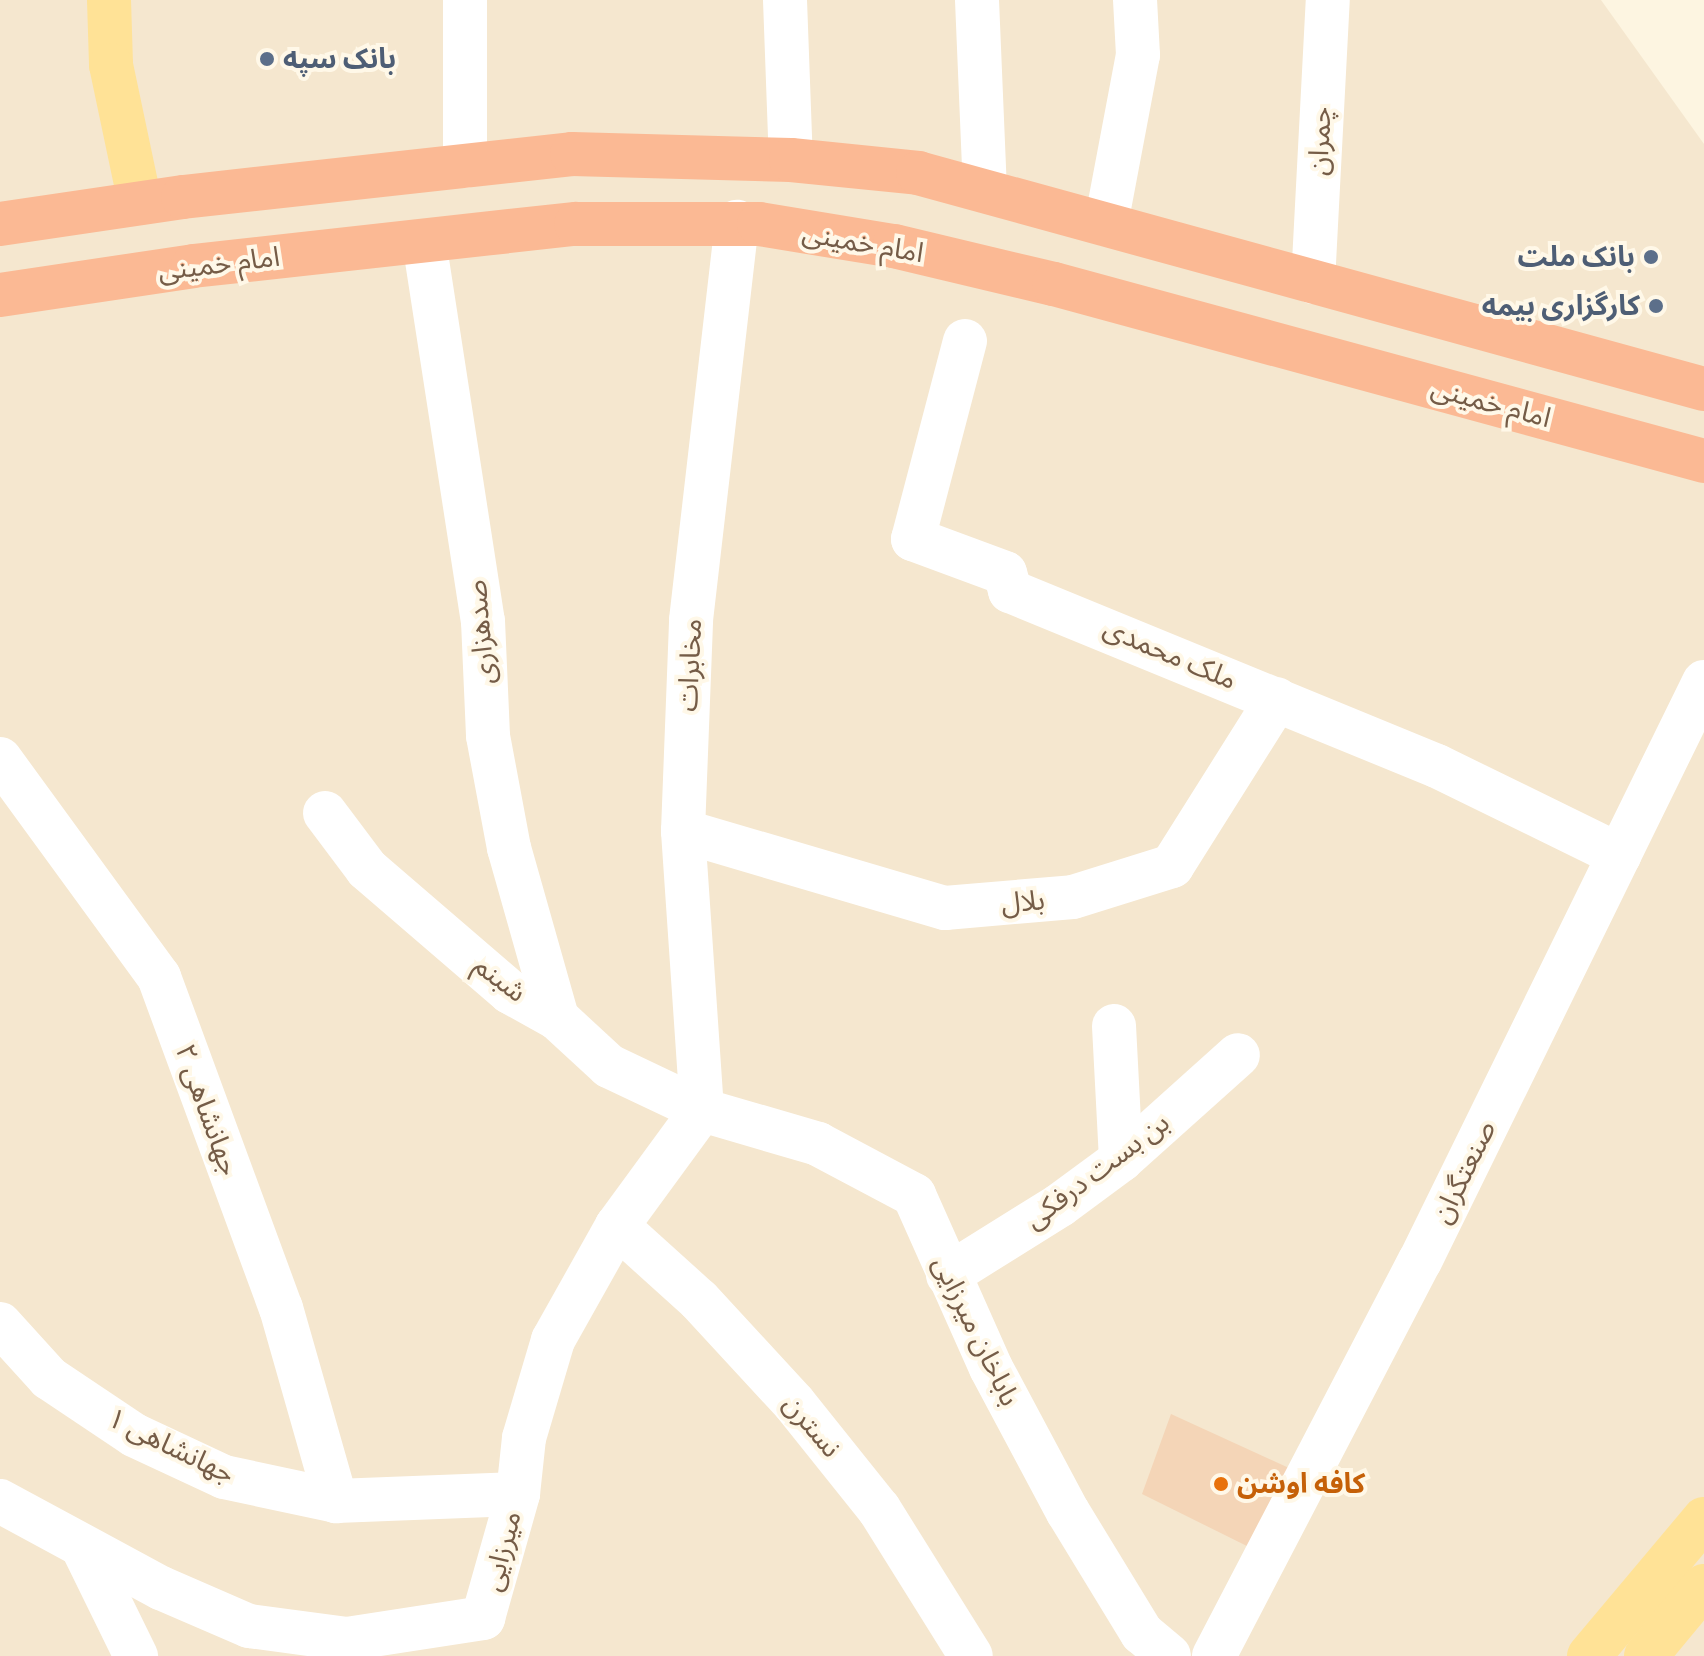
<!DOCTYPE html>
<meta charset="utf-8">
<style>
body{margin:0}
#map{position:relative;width:1704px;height:1656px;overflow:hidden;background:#fdf5e1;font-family:Signika,"Noto Sans Arabic",sans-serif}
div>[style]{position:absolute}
.residential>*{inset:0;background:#f5e7cf}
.building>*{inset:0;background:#f4d5b7}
.minor>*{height:44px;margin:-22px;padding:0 22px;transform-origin:22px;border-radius:22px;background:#fff}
.major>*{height:44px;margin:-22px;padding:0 22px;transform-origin:22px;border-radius:22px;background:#ffe296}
.highway>*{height:44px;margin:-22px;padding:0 22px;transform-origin:22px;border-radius:22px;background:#fbb994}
.dots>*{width:22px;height:22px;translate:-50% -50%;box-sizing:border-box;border:4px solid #fff8e8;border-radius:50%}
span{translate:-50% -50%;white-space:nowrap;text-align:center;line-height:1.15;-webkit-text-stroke:8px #fff8e8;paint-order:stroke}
.service-label{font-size:28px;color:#4e5e75;font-weight:700}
.left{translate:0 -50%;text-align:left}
.right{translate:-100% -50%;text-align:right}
.street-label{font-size:28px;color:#755c47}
.food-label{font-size:28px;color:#c56008;font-weight:700}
</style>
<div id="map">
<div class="residential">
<div style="clip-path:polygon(0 0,1601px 0,1704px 144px,1704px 1656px,0 1656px)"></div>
</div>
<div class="building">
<div style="clip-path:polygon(1171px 1414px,1302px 1474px,1257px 1551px,1142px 1494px)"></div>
</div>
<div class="minor">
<div style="left:785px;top:0;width:160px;rotate:87.9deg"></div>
<div style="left:977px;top:0;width:190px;rotate:87.6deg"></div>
<div style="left:465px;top:166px;width:166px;rotate:-90deg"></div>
<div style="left:1106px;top:224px;width:172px;rotate:-79.3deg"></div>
<div style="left:1138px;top:55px;width:55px;rotate:-93.1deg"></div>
<div style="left:424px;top:241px;width:385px;rotate:81.2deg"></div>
<div style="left:483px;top:621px;width:115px;rotate:87.5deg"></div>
<div style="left:488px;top:736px;width:114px;rotate:79.4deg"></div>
<div style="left:509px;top:848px;width:177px;rotate:74.2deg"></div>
<div style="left:1313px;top:282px;width:282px;rotate:-87deg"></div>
<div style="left:965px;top:341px;width:205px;rotate:104.7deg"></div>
<div style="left:913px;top:539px;width:98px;rotate:20.3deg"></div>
<div style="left:1005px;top:573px;width:19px;rotate:74deg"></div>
<div style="left:1010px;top:591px;width:461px;rotate:22.3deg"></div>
<div style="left:1437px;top:766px;width:203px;rotate:26.1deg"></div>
<div style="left:0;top:759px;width:270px;rotate:53.9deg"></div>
<div style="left:159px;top:977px;width:353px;rotate:69.8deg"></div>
<div style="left:281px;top:1308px;width:201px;rotate:74.1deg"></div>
<div style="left:325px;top:813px;width:70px;rotate:53.1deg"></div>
<div style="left:367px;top:869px;width:189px;rotate:40.7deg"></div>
<div style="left:510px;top:992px;width:54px;rotate:29deg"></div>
<div style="left:557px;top:1018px;width:71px;rotate:42.7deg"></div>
<div style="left:609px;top:1066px;width:103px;rotate:25.3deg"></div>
<div style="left:702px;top:1110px;width:121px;rotate:16.3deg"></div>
<div style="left:818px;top:1144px;width:109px;rotate:28deg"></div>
<div style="left:914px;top:1195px;width:189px;rotate:66deg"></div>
<div style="left:991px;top:1368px;width:163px;rotate:61.9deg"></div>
<div style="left:1068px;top:1512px;width:142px;rotate:58.6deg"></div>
<div style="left:1142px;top:1633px;width:35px;rotate:40deg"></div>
<div style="left:683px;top:831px;width:273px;rotate:16.4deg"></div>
<div style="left:945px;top:908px;width:128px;rotate:-4.9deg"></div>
<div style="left:1073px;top:897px;width:104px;rotate:-17.4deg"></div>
<div style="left:1172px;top:866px;width:197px;rotate:-57.8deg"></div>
<div style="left:1114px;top:1026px;width:134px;rotate:87deg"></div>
<div style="left:702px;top:1110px;width:280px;rotate:-93.9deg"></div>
<div style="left:683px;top:831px;width:211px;rotate:-87.8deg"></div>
<div style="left:691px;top:620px;width:401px;rotate:-83.4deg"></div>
<div style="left:617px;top:1226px;width:110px;rotate:42.1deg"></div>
<div style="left:699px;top:1300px;width:140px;rotate:47.3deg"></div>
<div style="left:794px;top:1403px;width:136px;rotate:51.3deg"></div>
<div style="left:879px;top:1509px;width:173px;rotate:58deg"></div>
<div style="left:948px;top:1275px;width:132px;rotate:-32deg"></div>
<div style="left:1060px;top:1205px;width:76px;rotate:-36.4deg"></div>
<div style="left:1121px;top:1160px;width:157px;rotate:-41.9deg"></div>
<div style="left:0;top:1324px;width:73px;rotate:47.8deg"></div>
<div style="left:49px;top:1378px;width:102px;rotate:33.8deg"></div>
<div style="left:134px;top:1435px;width:99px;rotate:25deg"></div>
<div style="left:224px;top:1477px;width:115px;rotate:12.1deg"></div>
<div style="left:336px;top:1501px;width:182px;rotate:-2.2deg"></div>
<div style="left:0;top:1501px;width:183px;rotate:28.4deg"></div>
<div style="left:161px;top:1588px;width:96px;rotate:23.4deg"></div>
<div style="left:249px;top:1626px;width:99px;rotate:7.6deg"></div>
<div style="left:347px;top:1639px;width:138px;rotate:-8.8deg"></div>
<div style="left:483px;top:1618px;width:129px;rotate:-74.2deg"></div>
<div style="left:518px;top:1494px;width:56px;rotate:-83.9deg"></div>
<div style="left:524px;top:1438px;width:102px;rotate:-73.5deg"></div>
<div style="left:553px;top:1340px;width:131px;rotate:-60.7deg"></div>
<div style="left:617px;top:1226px;width:144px;rotate:-53.8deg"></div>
<div style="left:82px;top:1546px;width:123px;rotate:63.9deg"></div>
<div style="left:1214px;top:1656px;width:445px;rotate:-62.5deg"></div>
<div style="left:1420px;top:1261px;width:645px;rotate:-63.87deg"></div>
</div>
<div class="major">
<div style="left:109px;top:0;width:65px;rotate:88.2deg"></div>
<div style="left:111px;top:65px;width:141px;rotate:78.1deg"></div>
<div style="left:1589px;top:1656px;width:179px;rotate:-50deg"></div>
<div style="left:1646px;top:1656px;width:91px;rotate:-50.4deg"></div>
</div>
<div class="highway">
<div style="left:0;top:224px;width:185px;rotate:-8.4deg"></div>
<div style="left:183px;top:197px;width:391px;rotate:-6.3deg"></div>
<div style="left:572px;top:154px;width:219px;rotate:1.6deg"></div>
<div style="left:791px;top:160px;width:128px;rotate:5.8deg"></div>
<div style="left:918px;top:173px;width:815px;rotate:15.37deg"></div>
<div style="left:0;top:295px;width:195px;rotate:-8.5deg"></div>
<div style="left:193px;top:266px;width:385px;rotate:-6.3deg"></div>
<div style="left:576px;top:224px;width:183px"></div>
<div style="left:759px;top:224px;width:137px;rotate:9.3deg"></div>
<div style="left:894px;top:246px;width:164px;rotate:13.4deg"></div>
<div style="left:1054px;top:284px;width:674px;rotate:15.23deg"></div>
</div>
<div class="dots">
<div style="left:267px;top:59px;background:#5c6f8a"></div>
<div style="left:1651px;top:257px;background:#5c6f8a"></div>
<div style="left:1656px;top:306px;background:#5c6f8a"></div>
<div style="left:1221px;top:1484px;background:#e8710a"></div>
</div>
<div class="service-label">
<span class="left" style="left:283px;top:59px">بانک سپه</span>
<span class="right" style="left:1635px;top:257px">بانک ملت</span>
<span class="right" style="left:1640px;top:306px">کارگزاری بیمه</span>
</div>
<div class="street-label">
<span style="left:1320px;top:141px;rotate:-87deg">چمران</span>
<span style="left:863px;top:243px;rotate:10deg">امام خمینی</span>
<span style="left:219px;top:264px;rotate:-7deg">امام خمینی</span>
<span style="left:1491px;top:403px;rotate:15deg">امام خمینی</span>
<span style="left:481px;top:632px;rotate:-95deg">صدهزاری</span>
<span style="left:1170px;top:654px;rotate:23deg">ملک محمدی</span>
<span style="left:690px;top:665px;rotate:-87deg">مخابرات</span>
<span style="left:1023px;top:902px;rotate:-5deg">بلال</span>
<span style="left:500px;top:979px;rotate:37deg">شبنم</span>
<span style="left:207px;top:1110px;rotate:70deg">جهانشاهی ۲</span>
<span style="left:1097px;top:1171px;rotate:-37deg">بن بست درفکی</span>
<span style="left:1464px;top:1172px;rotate:-64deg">صنعتگران</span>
<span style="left:976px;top:1331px;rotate:64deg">باباخان میرزایی</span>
<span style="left:812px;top:1426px;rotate:50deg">نسترن</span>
<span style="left:171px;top:1446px;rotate:26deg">جهانشاهی ۱</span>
<span style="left:502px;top:1551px;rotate:-75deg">میرزایی</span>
</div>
<div class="food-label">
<span class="left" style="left:1237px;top:1484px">کافه اوشن</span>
</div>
</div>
